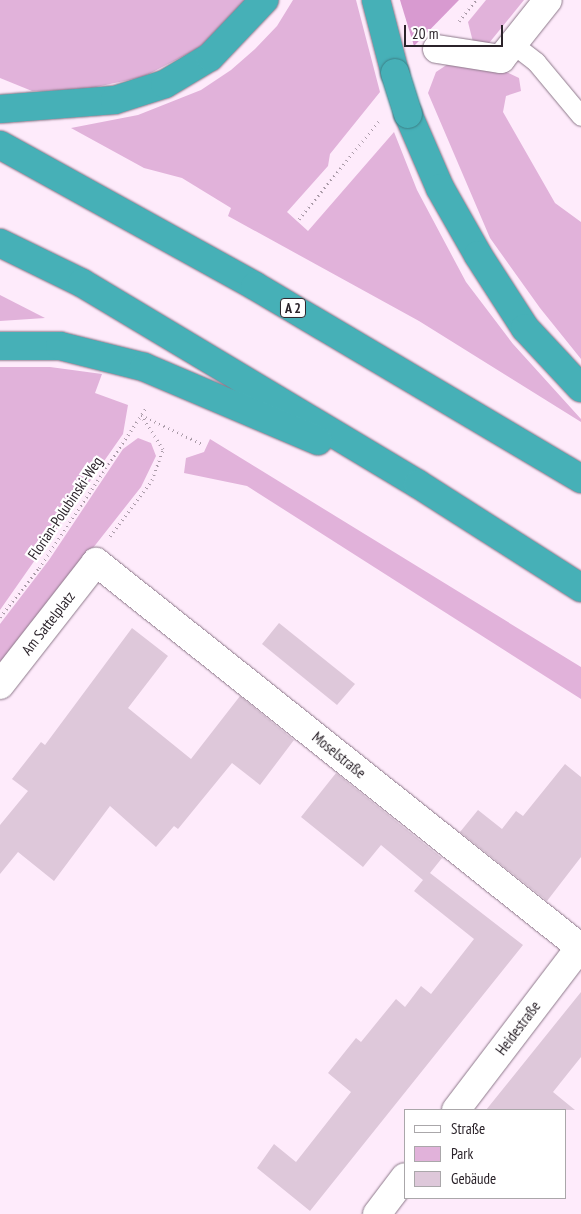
<!DOCTYPE html>
<meta charset="utf-8">
<style>
body{margin:0}
#map{position:relative;width:581px;height:1214px;overflow:hidden;background:#feebfb;font-family:"PT Sans Narrow",sans-serif}
div>[style]{position:absolute}
.green>*{inset:0;background:#e1b2da}
.forest>*{inset:0;background:#d89ad0}
.building>*{inset:0;background:#dec8da}
.path>*{height:3px;margin-top:-1.5px;transform-origin:0;background:repeating-linear-gradient(90deg,#aa9ba8 0 1px,transparent 0 5px)}
.roads{filter:drop-shadow(0 0 1px #8c7889) drop-shadow(0 0 1px #8c7889)}
.lane>*{height:19px;margin:-9.5px;padding:0 9.5px;transform-origin:9.5px;border-radius:9.5px;background:#fff}
.street>*{height:28px;margin:-14px;padding:0 14px;transform-origin:14px;border-radius:14px;background:#fff}
.highway>*{height:28px;margin:-14px;padding:0 14px;transform-origin:14px;border-radius:14px;background:#46b0b7}
.bridges{filter:drop-shadow(0 0 1px #3d7f86) drop-shadow(0 0 1px #3d7f86)}
.highway-bridge>*{height:28px;margin:-14px;padding:0 14px;transform-origin:14px;border-radius:14px;background:#46b0b7}
span{translate:-50% -50%;white-space:nowrap;text-align:center;line-height:1.15;-webkit-text-stroke:4.5px #fff;paint-order:stroke}
.shield-label span{padding:1px 4px;background:#fff;border:1px solid;border-radius:4px;-webkit-text-stroke-width:0}
.shield-label{font-size:14px;color:#2b232a;font-weight:700}
.street-label{font-size:15px;color:#2b232a}
.legend{position:absolute;left:404px;top:1109px;width:162px;height:90px;box-sizing:border-box;background:#fff;border:1px solid #aaa7aa;margin:0;padding:6px 9px;list-style:none;font-size:15px;color:#2b232a}
.legend li{display:flex;align-items:center;gap:10px;height:25px}
.legend b{width:25px;border:1px solid #aaa7aa}
.scale{position:absolute;left:404px;top:25px;width:99px;height:22px;box-sizing:border-box;border:2px solid #2b232a;border-top:0;padding-left:6px;font-size:15px;line-height:18px;white-space:nowrap;color:#2b232a;-webkit-text-stroke:4px #fff;paint-order:stroke}
</style>
<div id="map">
<div class="green">
<div style="clip-path:polygon(0 0,246px 0,223px 29px,197px 49px,143px 77px,82px 90px,32px 91px,0 78px)"></div>
<div style="clip-path:polygon(293px 0,356px 0,380px 92px,330px 154px,328px 166px,287px 212px,308px 231px,394px 132px,417px 190px,466px 282px,513px 344px,581px 419px,581px 422px,419px 321px,228px 216px,231px 208px,182px 178px,144px 168px,71px 128px,138px 115px,201px 90px,231px 70px,255px 49px,277px 26px)"></div>
<div style="clip-path:polygon(486px 0,524px 0,485px 48px,474px 46px,468px 22px)"></div>
<div style="clip-path:polygon(481px 60px,519px 78px,521px 91px,506px 96px,503px 112px,555px 203px,581px 222px,581px 359px,540px 308px,490px 238px,428px 93px,436px 72px,451px 62px)"></div>
<div style="clip-path:polygon(0 295px,45px 318px,0 321px)"></div>
<div style="clip-path:polygon(0 367px,50px 367px,102px 374px,95px 393px,128px 405px,123px 434px,0 610px)"></div>
<div style="clip-path:polygon(138px 438px,151px 443px,156px 456px,141px 487px,0 666px,0 624px,49px 560px,123px 449px)"></div>
<div style="clip-path:polygon(210px 439px,581px 667px,581px 699px,247px 486px,184px 473px,186px 458px,204px 452px)"></div>
</div>
<div class="forest">
<div style="clip-path:polygon(400px 0,459px 0,414px 46px)"></div>
</div>
<div class="building">
<div style="clip-path:polygon(279px 623px,355px 684px,337px 705px,262px 644px)"></div>
<div style="clip-path:polygon(132px 628px,168px 656px,128px 708px,191px 759px,240px 696px,294px 740px,260px 785px,232px 763px,178px 829px,174px 826px,156px 847px,110px 806px,54px 881px,18px 852px,0 874px,0 825px,28px 791px,12px 779px,41px 742px,45px 745px)"></div>
<div style="clip-path:polygon(565px 764px,581px 777px,581px 857px,547px 901px,460px 832px,478px 810px,502px 829px,516px 811px,523px 816px)"></div>
<div style="clip-path:polygon(336px 773px,442px 858px,430px 873px,523px 945px,310px 1211px,257px 1168px,274px 1144px,296px 1162px,351px 1092px,328px 1073px,356px 1038px,361px 1042px,396px 999px,405px 1007px,421px 986px,431px 994px,474px 939px,414px 891px,423px 880px,381px 845px,363px 867px,301px 817px)"></div>
<div style="clip-path:polygon(581px 992px,581px 1057px,553px 1092px,575px 1110px,486px 1110px)"></div>
</div>
<div class="path">
<div style="left:459px;top:21px;width:27px;rotate:-51deg"></div>
<div style="left:299px;top:219px;width:127px;rotate:-50.8deg"></div>
<div style="left:141px;top:415px;width:68px;rotate:25.4deg"></div>
<div style="left:110px;top:536px;width:70px;rotate:-53.1deg"></div>
<div style="left:152px;top:480px;width:33px;rotate:-70deg"></div>
<div style="left:163px;top:449px;width:40px;rotate:-122.9deg"></div>
<div style="left:0;top:617px;width:63px;rotate:-51.5deg"></div>
<div style="left:39px;top:568px;width:192px;rotate:-56.2deg"></div>
</div>
<div class="roads">
<div class="lane">
<div style="left:513px;top:44px;width:29px;rotate:38deg"></div>
<div style="left:536px;top:62px;width:70px;rotate:50.2deg"></div>
</div>
<div class="street">
<div style="left:437px;top:49px;width:65px;rotate:8.9deg"></div>
<div style="left:501px;top:59px;width:75px;rotate:-51.5deg"></div>
<div style="left:0;top:685px;width:156px;rotate:-52deg"></div>
<div style="left:96px;top:562px;width:620px;rotate:38.52deg"></div>
<div style="left:456px;top:1110px;width:206px;rotate:-52.7deg"></div>
<div style="left:377px;top:1214px;width:46px;rotate:-52.9deg"></div>
</div>
<div class="highway">
<div style="left:376px;top:0;width:75px;rotate:75.4deg"></div>
<div style="left:0;top:109px;width:115px;rotate:-4.5deg"></div>
<div style="left:115px;top:100px;width:52px;rotate:-17.7deg"></div>
<div style="left:165px;top:84px;width:52px;rotate:-31deg"></div>
<div style="left:210px;top:57px;width:79px;rotate:-46.5deg"></div>
<div style="left:408px;top:114px;width:81px;rotate:66.6deg"></div>
<div style="left:440px;top:188px;width:77px;rotate:60.4deg"></div>
<div style="left:478px;top:255px;width:87px;rotate:57.2deg"></div>
<div style="left:525px;top:328px;width:82px;rotate:47deg"></div>
<div style="left:0;top:145px;width:291px;rotate:28.9deg"></div>
<div style="left:255px;top:286px;width:379px;rotate:30.6deg"></div>
<div style="left:0;top:243px;width:91px;rotate:26deg"></div>
<div style="left:82px;top:283px;width:392px;rotate:30.9deg"></div>
<div style="left:418px;top:484px;width:193px;rotate:32.5deg"></div>
<div style="left:0;top:346px;width:60px"></div>
<div style="left:60px;top:346px;width:87px;rotate:14deg"></div>
<div style="left:144px;top:367px;width:189px;rotate:23deg"></div>
</div>
</div>
<div class="bridges">
<div class="highway-bridge">
<div style="left:395px;top:73px;width:43px;rotate:72.4deg"></div>
</div>
</div>
<div class="shield-label">
<span style="left:293px;top:308px">A 2</span>
</div>
<div class="street-label">
<span style="left:65px;top:508px;rotate:-56deg">Florian-Polubinski-Weg</span>
<span style="left:48px;top:623px;rotate:-52deg">Am Sattelplatz</span>
<span style="left:339px;top:755px;rotate:39deg">Moselstraße</span>
<span style="left:518px;top:1028px;rotate:-53deg">Heidestraße</span>
</div>
<ul class="legend">
<li><b style="height:6px;background:#fff"></b>Straße</li>
<li><b style="height:14px;background:#e1b2da"></b>Park</li>
<li><b style="height:14px;background:#dec8da"></b>Gebäude</li>
</ul>
<div class="scale">20 m</div>
</div>
